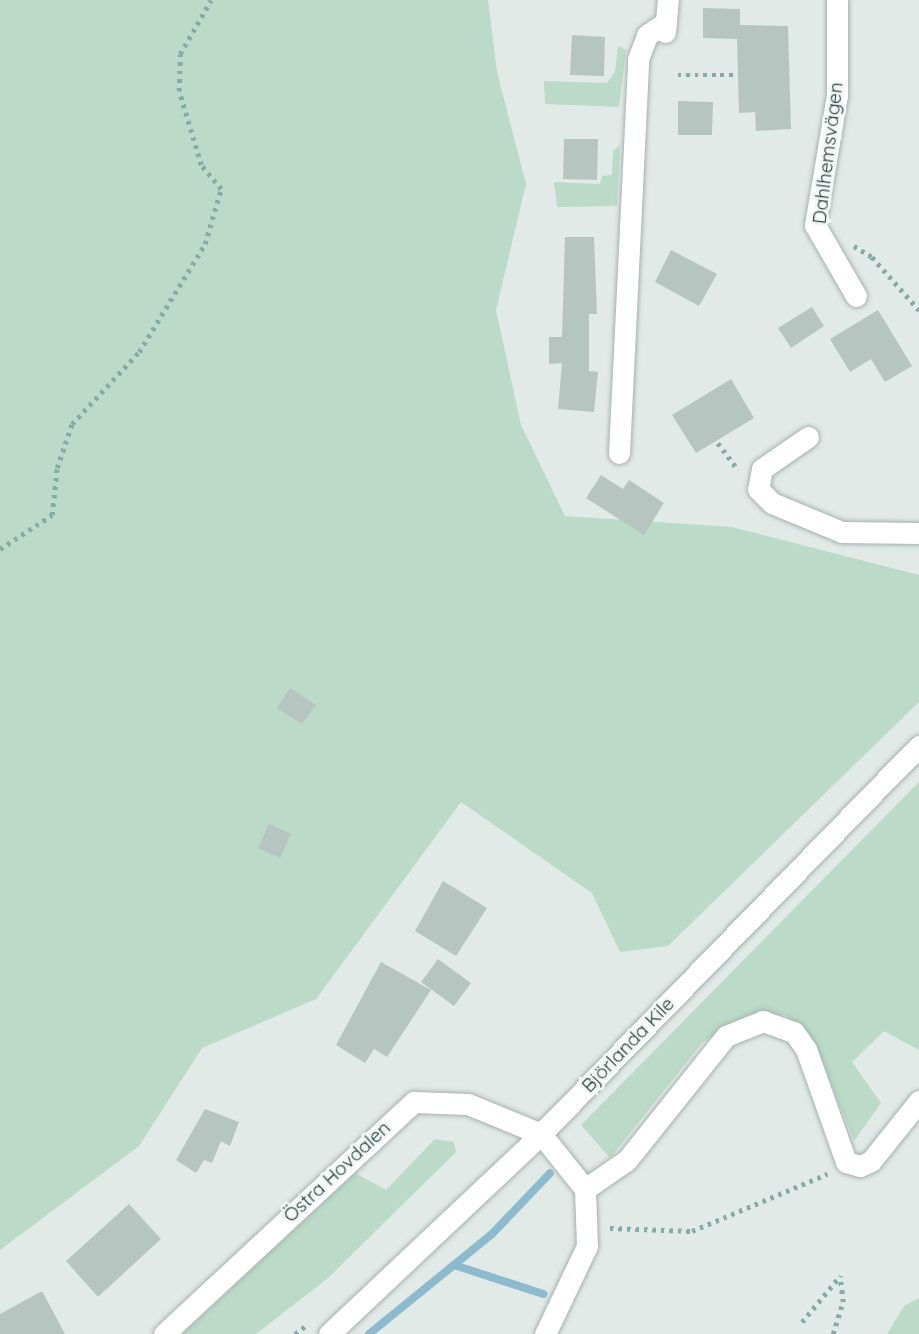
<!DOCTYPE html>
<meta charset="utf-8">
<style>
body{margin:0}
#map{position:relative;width:919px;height:1334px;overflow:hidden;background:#e1eae7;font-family:Quicksand,sans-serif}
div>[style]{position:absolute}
.green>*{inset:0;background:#bbdac7}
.stream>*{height:8px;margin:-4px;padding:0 4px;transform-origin:4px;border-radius:4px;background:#8dbacc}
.building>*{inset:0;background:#b7c5c1}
.path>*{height:4.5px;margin-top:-2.25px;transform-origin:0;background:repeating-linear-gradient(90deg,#84aca4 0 3.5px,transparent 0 8.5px)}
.roads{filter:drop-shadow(0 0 2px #a4b2ae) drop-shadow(0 0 2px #a4b2ae)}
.minor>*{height:21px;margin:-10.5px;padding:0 10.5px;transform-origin:10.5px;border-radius:10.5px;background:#fff}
span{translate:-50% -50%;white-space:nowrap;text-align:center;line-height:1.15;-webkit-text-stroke:6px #f1f7f5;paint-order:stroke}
.street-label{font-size:19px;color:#233a36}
</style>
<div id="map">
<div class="green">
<div style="clip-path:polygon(0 0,488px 0,497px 72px,526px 184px,496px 310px,521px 425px,565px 516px,732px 527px,919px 575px,919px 702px,668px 946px,620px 952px,592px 893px,461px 802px,316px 999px,202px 1048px,139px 1146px,0 1250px)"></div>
<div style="clip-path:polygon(618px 46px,626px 50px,619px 107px,545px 104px,544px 81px,607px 83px,615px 72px)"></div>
<div style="clip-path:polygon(620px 145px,617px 206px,557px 207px,554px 182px,600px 184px,602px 176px,612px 175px,613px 151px)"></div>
<div style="clip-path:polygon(919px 782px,919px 1050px,884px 1031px,852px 1062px,881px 1103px,854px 1141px,816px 1045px,785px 1015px,746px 1016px,702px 1043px,610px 1158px,581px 1125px)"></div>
<div style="clip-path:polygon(435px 1139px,454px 1142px,456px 1152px,328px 1278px,256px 1334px,182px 1334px,355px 1173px,386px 1190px)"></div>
<div style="clip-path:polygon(919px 1298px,919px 1334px,887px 1334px,904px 1306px)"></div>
</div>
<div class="stream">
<div style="left:454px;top:1265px;width:94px;rotate:18deg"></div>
<div style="left:369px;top:1334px;width:159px;rotate:-39.1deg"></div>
<div style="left:492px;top:1234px;width:84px;rotate:-46.4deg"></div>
</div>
<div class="building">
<div style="clip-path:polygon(703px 8px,740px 9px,740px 25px,788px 26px,791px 129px,756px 131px,755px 112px,739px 113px,737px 39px,703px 38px)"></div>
<div style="clip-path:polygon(572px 35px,605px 37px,604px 76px,570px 75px)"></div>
<div style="clip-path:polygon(678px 101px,713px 102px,712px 135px,678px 135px)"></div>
<div style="clip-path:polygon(564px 139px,598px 139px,597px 180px,563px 179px)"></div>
<div style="clip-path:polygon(565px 237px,594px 237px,597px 314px,589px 314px,589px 371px,598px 372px,594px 412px,558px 409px,562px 363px,549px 364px,549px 337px,562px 337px)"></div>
<div style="clip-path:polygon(671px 250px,717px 274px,699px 306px,655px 282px)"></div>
<div style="clip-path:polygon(812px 307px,824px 326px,791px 348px,778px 328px)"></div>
<div style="clip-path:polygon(878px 310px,912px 366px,885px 382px,871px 359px,850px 372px,830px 339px)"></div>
<div style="clip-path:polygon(731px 379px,754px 418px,696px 453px,672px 415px)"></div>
<div style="clip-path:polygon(601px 475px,623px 489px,629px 480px,664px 503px,644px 535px,586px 498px)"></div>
<div style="clip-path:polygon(290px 688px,316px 705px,302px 724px,277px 708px)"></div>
<div style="clip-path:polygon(269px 824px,291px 834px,280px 858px,258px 848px)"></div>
<div style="clip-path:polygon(443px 881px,487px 908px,456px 956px,415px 931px)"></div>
<div style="clip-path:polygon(438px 959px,471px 983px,454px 1006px,421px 982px)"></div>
<div style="clip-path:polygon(381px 962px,431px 990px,387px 1057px,374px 1049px,365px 1063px,336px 1045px)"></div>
<div style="clip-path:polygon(205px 1109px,239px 1122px,230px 1146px,221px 1141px,212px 1163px,204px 1160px,196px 1173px,176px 1160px)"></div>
<div style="clip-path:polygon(129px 1204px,161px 1239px,98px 1297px,66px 1261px)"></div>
<div style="clip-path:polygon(42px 1291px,65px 1334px,0 1334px,0 1314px)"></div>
</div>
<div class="path">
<div style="left:678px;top:75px;width:55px"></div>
<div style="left:854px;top:246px;width:21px;rotate:31deg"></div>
<div style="left:872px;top:257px;width:71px;rotate:48.4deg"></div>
<div style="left:718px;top:443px;width:34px;rotate:53deg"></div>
<div style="left:0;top:549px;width:62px;rotate:-33.2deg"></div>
<div style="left:52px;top:515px;width:47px;rotate:-83.9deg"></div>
<div style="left:57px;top:468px;width:46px;rotate:-71.2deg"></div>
<div style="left:72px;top:424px;width:98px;rotate:-47.1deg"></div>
<div style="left:139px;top:352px;width:127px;rotate:-58.6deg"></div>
<div style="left:205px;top:244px;width:57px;rotate:-73.8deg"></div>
<div style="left:221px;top:189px;width:31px;rotate:-130deg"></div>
<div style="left:201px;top:165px;width:77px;rotate:-106.6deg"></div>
<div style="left:179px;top:91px;width:37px;rotate:-88deg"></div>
<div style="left:180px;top:54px;width:62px;rotate:-60.1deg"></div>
<div style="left:610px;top:1228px;width:82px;rotate:2.1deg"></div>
<div style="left:692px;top:1231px;width:147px;rotate:-22.9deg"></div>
<div style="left:802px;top:1322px;width:60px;rotate:-50.4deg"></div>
<div style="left:295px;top:1334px;width:16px;rotate:-38deg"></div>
<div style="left:833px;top:1334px;width:34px;rotate:-73deg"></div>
<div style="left:843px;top:1302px;width:26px;rotate:-97deg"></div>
</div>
<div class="roads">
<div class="minor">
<div style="left:837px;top:0;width:95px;rotate:90deg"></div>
<div style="left:837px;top:95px;width:132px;rotate:99.6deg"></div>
<div style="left:815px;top:225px;width:82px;rotate:60deg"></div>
<div style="left:665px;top:32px;width:32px;rotate:-85deg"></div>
<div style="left:808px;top:437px;width:56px;rotate:145.2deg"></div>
<div style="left:762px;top:469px;width:20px;rotate:101deg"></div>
<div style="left:758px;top:489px;width:20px;rotate:45deg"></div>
<div style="left:772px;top:503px;width:76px;rotate:22.5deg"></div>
<div style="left:842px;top:532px;width:77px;rotate:0.7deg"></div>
<div style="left:619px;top:453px;width:394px;rotate:-87.2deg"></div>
<div style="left:638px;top:59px;width:26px;rotate:-69deg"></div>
<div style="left:647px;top:35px;width:23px;rotate:-34deg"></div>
<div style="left:585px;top:1189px;width:51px;rotate:-34.6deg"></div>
<div style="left:627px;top:1160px;width:159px;rotate:-51.4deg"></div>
<div style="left:726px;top:1036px;width:40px;rotate:-22deg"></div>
<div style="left:763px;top:1021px;width:33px;rotate:20deg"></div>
<div style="left:794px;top:1032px;width:21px;rotate:55deg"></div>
<div style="left:806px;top:1049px;width:120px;rotate:70.5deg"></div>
<div style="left:846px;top:1162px;width:15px;rotate:16deg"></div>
<div style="left:860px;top:1166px;width:12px;rotate:-24deg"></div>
<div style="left:871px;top:1161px;width:77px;rotate:-51.3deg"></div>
<div style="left:164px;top:1334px;width:341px;rotate:-42.9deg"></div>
<div style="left:414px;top:1102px;width:54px;rotate:2.1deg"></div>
<div style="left:468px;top:1104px;width:79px;rotate:22.3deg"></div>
<div style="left:541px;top:1134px;width:70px;rotate:51.3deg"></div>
<div style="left:585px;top:1189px;width:57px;rotate:88deg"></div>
<div style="left:587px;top:1246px;width:98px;rotate:115.5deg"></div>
<div style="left:329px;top:1334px;width:291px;rotate:-43.3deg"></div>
<div style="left:541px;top:1134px;width:542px;rotate:-45.75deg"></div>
</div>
</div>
<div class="street-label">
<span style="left:828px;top:153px;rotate:-83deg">Dahlhemsvägen</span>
<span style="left:628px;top:1045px;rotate:-46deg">Björlanda Kile</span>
<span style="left:337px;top:1172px;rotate:-43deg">Östra Hovdalen</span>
</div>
</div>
